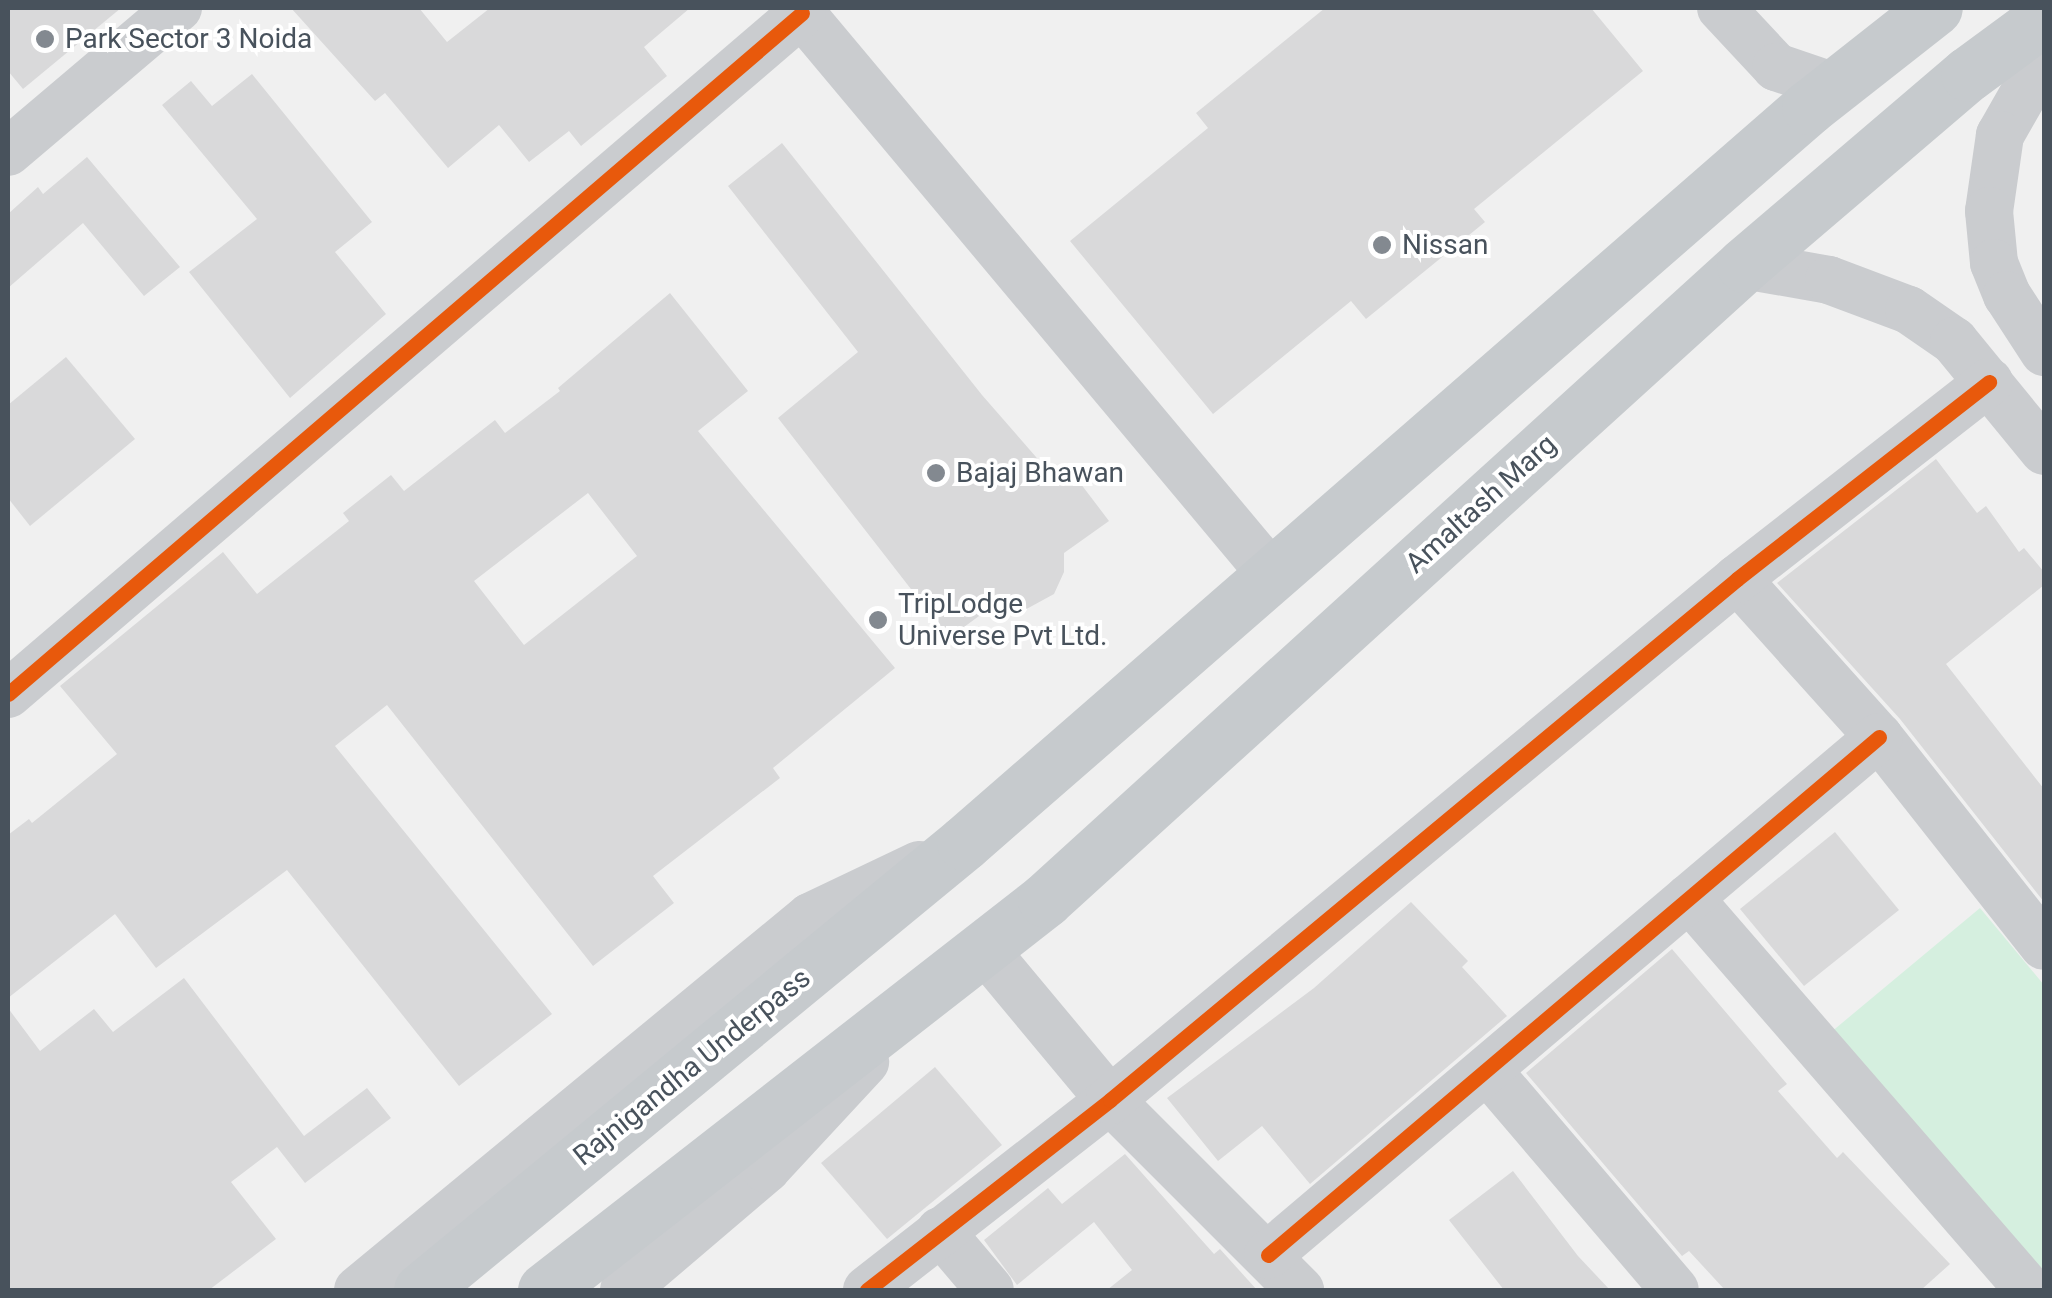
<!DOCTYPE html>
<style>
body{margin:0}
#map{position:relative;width:2052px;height:1298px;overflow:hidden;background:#f0f0f0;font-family:Roboto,sans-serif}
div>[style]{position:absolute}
.green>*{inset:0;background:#d5efdf}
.building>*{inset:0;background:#d9d9da}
.minor>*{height:48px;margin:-24px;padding:0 24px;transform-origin:24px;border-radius:24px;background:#cacccf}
.major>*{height:55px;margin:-27.5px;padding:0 27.5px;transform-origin:27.5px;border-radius:27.5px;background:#c6cacd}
.cycleway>*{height:15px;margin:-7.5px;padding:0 7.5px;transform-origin:7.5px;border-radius:7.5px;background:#e8590c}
.dots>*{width:28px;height:28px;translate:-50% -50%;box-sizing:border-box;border:5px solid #fff;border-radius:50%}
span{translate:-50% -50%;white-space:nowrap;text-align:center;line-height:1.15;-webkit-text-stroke:8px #fff;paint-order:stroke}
.poi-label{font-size:28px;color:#48525c}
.left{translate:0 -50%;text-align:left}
.street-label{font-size:28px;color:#48525c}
.frame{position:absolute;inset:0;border:10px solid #48525c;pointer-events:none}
</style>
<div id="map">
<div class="green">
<div style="clip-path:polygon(1980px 908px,2044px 985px,2044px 1287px,1830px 1033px)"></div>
</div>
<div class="building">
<div style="clip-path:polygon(8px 8px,121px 8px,23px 89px,8px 71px)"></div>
<div style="clip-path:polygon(291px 8px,419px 8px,447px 42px,490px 8px,690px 8px,644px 47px,667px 76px,581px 146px,569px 131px,529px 162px,499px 125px,448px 168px,385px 93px,375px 101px)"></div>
<div style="clip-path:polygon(1325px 8px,1591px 8px,1643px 71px,1474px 209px,1485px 222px,1366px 319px,1351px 301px,1213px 414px,1070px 241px,1208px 128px,1196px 113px)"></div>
<div style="clip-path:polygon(252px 74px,372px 222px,335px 252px,386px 314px,290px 398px,189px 272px,257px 219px,162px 105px,191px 81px,212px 106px)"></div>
<div style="clip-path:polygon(782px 143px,982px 395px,1056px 480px,1068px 467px,1109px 521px,1064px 553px,1064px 572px,1054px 594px,1021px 612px,990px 608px,949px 638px,778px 418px,858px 352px,728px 186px)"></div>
<div style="clip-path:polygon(87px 157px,180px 267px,144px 296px,83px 223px,8px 288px,8px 214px,38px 187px,43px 194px)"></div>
<div style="clip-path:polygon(evenodd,670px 293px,748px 391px,698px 431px,895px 668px,773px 768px,780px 778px,653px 876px,674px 903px,593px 966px,387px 705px,335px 746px,552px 1014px,459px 1086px,287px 870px,156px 968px,115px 914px,8px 998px,8px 835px,29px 819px,32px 823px,117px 754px,60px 686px,223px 552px,257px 594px,349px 521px,343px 513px,391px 475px,404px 491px,495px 420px,505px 433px,560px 391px,558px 388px,670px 293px,588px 493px,637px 556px,524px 645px,474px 581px,588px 493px)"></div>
<div style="clip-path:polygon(66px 357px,135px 439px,30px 526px,8px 498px,8px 405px)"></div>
<div style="clip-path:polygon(1936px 459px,1977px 513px,1986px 506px,2019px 552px,2024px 548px,2044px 572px,2044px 585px,1946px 664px,2044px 789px,2044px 902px,1900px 719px,1777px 583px)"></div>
<div style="clip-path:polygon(1835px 832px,1899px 910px,1804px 986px,1740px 909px)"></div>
<div style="clip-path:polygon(1411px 902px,1468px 961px,1462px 967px,1507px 1016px,1310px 1184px,1262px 1126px,1218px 1161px,1167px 1098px,1314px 988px)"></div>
<div style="clip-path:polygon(1672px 949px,1787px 1084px,1778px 1091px,1837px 1158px,1843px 1152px,1950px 1264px,1921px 1290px,1725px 1290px,1689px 1251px,1682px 1256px,1526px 1073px)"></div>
<div style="clip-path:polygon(184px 978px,304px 1136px,367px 1088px,391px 1118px,305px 1183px,277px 1147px,231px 1182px,276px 1239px,209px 1290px,8px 1290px,8px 1008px,40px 1051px,94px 1009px,113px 1032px)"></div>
<div style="clip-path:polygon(935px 1067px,1002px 1145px,887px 1239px,821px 1163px)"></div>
<div style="clip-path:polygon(1125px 1154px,1214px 1254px,1220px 1249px,1257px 1290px,1107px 1290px,1132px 1270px,1094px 1222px,1017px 1285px,984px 1240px,1048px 1188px,1062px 1204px)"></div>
<div style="clip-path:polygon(1513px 1171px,1578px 1256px,1610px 1290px,1504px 1290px,1449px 1220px)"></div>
</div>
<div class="minor">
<div style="left:797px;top:8px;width:740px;rotate:50.05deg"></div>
<div style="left:1721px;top:8px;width:81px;rotate:47deg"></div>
<div style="left:1776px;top:67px;width:62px;rotate:18.7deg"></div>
<div style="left:2044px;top:58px;width:89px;rotate:119.7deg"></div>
<div style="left:2000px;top:135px;width:77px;rotate:98.2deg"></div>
<div style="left:1989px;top:211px;width:52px;rotate:84.5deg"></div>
<div style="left:1994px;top:263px;width:35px;rotate:68deg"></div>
<div style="left:2007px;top:295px;width:68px;rotate:57deg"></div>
<div style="left:8px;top:152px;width:223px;rotate:-40.3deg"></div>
<div style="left:1744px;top:265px;width:86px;rotate:10deg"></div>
<div style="left:1829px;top:280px;width:85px;rotate:20.6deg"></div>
<div style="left:1909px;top:310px;width:55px;rotate:34.6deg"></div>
<div style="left:1954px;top:341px;width:142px;rotate:50.7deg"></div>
<div style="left:1737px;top:579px;width:212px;rotate:48.1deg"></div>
<div style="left:1879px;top:737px;width:266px;rotate:51.7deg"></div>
<div style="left:8px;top:694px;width:1046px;rotate:-40.62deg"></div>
<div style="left:1689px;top:898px;width:519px;rotate:49.06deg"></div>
<div style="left:984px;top:949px;width:197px;rotate:50.2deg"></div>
<div style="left:1110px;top:1100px;width:269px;rotate:45deg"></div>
<div style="left:1487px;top:1070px;width:289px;rotate:49.5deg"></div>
<div style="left:940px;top:1231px;width:77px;rotate:49.7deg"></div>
<div style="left:1268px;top:1255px;width:801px;rotate:-40.29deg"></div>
<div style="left:358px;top:1290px;width:586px;rotate:-39.53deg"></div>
<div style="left:810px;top:917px;width:121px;rotate:-25.5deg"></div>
<div style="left:624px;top:1290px;width:187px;rotate:-40.4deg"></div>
<div style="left:766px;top:1169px;width:146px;rotate:-47.2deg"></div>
<div style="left:867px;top:1290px;width:308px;rotate:-38deg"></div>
<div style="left:1110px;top:1100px;width:815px;rotate:-39.72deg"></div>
<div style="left:1737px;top:579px;width:320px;rotate:-38deg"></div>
</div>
<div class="major">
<div style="left:421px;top:1290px;width:703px;rotate:-39.46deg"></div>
<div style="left:964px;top:843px;width:1121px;rotate:-41.06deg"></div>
<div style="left:1809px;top:107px;width:160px;rotate:-38.2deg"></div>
<div style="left:545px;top:1290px;width:634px;rotate:-37.95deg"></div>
<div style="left:1045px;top:900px;width:944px;rotate:-42.25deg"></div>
<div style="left:1744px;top:265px;width:294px;rotate:-40.5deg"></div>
<div style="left:1968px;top:74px;width:94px;rotate:-36.4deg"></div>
</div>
<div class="cycleway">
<div style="left:8px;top:694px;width:1046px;rotate:-40.62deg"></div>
<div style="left:1268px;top:1255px;width:801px;rotate:-40.29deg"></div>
<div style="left:867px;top:1290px;width:308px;rotate:-38deg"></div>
<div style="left:1110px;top:1100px;width:815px;rotate:-39.72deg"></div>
<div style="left:1737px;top:579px;width:320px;rotate:-38deg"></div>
</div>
<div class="dots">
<div style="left:45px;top:39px;background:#838990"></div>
<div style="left:1382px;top:245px;background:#838990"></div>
<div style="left:936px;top:473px;background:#838990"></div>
<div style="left:878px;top:620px;background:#838990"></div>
</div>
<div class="poi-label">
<span class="left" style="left:65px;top:39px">Park Sector 3 Noida</span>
<span class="left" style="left:1402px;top:245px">Nissan</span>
<span class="left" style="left:956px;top:473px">Bajaj Bhawan</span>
<span class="left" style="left:898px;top:620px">TripLodge<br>Universe Pvt Ltd.</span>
</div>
<div class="street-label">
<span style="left:1481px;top:504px;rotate:-42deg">Amaltash Marg</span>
<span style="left:692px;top:1067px;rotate:-39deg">Rajnigandha Underpass</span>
</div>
<div class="frame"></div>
</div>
